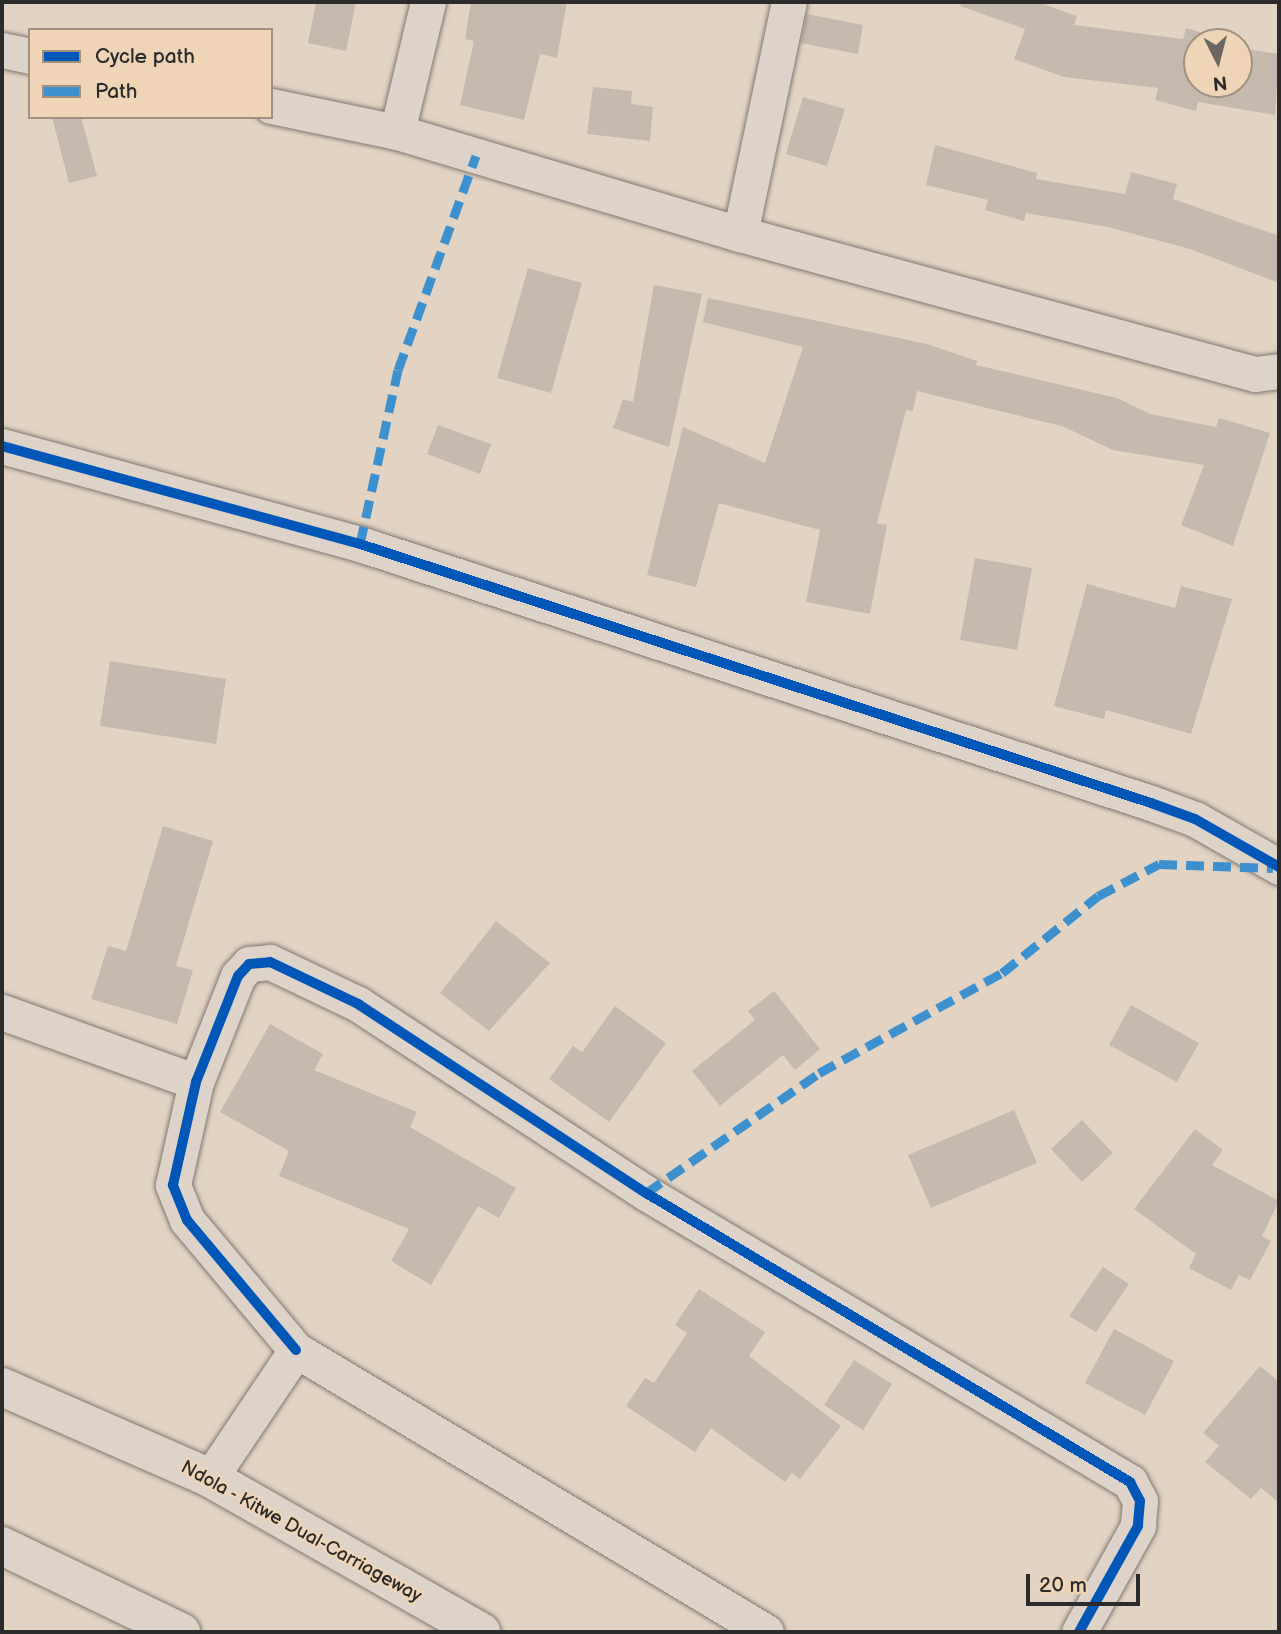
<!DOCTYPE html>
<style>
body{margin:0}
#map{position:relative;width:1281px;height:1634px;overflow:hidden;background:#e3d3c3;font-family:"Balsamiq Sans",sans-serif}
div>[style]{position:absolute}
.building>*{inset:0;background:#c5b9ae}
.roads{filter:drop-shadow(0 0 2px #7e776f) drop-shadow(0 0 2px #7e776f)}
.minor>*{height:35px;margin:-17.5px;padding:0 17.5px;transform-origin:17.5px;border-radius:17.5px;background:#ded3c8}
.trunk>*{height:38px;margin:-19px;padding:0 19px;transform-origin:19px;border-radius:19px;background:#ded3c8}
.quiet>*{height:9px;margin-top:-4.5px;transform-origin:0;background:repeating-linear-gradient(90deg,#3b90cd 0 18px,transparent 0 27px)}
.cycleway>*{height:10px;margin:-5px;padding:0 5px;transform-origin:5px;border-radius:5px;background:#0057b8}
span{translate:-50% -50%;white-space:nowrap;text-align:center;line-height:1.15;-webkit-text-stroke:5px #f0d4b6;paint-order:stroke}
.street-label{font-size:19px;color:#2b2b2b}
.frame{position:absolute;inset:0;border:4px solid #2b2b2b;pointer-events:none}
.legend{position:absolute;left:28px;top:28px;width:245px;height:91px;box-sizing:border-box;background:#f0d4b6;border:2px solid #a1907e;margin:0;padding:9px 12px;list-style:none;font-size:21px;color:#2b2b2b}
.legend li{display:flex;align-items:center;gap:14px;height:35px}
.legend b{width:35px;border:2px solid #a1907e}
.north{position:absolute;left:1183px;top:28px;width:70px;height:70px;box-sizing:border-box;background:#f0d4b6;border:2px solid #a1907e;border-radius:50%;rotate:174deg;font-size:19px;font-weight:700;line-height:28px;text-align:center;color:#2b2b2b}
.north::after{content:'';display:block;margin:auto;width:24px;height:32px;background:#6b6660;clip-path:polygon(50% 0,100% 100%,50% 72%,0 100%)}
.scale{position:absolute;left:1026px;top:1574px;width:114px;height:32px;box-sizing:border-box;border:4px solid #2b2b2b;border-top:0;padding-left:9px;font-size:21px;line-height:24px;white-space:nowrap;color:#2b2b2b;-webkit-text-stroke:5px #f0d4b6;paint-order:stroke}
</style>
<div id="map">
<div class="building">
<div style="clip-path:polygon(316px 2px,356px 2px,346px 51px,308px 43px)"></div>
<div style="clip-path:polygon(471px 2px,567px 2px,557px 58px,540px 54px,524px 120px,460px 105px,474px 41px,465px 39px)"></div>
<div style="clip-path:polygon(961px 2px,1037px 2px,1077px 16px,1074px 25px,1183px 39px,1186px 28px,1216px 37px,1215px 42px,1197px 42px,1197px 84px,1239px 84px,1239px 48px,1279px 54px,1275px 115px,1198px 102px,1196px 111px,1155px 100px,1158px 88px,1064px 77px,1014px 59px,1025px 29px,960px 6px)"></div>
<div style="clip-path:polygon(807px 14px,863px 25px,858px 54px,801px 43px)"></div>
<div style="clip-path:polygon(593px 87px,632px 91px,631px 104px,653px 107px,650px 141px,587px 134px)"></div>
<div style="clip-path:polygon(803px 97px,845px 109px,827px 166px,786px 154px)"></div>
<div style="clip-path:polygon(52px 117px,81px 117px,97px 176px,69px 183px)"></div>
<div style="clip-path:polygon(935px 145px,1037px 173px,1036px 179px,1125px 194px,1131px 172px,1177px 184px,1173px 199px,1279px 236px,1279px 283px,1190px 249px,1108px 227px,1026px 213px,1024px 221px,985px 210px,988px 200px,926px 185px)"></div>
<div style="clip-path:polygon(528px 268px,582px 283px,551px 393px,497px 378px)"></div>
<div style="clip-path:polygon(654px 285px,702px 294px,669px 447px,613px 428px,623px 399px,633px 402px)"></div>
<div style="clip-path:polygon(708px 298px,927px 344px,977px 361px,976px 365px,1117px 398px,1150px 414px,1216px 427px,1219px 418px,1270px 433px,1233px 546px,1181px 525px,1204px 465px,1113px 450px,1062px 426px,917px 391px,913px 411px,906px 410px,877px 523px,887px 525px,870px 614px,806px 602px,820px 530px,719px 503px,696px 587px,647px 575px,683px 427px,765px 463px,803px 347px,703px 322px)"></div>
<div style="clip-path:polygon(438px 425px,491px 444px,480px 474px,427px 454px)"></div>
<div style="clip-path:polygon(975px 558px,1032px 568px,1017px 650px,960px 640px)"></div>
<div style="clip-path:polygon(1087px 584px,1175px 608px,1181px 586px,1232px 599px,1191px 734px,1106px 710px,1104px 719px,1054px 706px)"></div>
<div style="clip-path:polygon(110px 661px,226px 679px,216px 744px,100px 726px)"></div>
<div style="clip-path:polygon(163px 826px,213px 841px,176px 966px,193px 970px,177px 1024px,91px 999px,108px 946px,126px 951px)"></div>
<div style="clip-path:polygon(496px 921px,550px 963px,489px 1031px,440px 993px)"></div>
<div style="clip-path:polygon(774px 991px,820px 1049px,795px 1070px,783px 1055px,720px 1106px,692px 1071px,755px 1020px,748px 1011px)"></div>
<div style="clip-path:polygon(1131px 1005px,1199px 1043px,1177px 1082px,1109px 1045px)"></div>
<div style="clip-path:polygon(615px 1006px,666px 1043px,609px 1122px,549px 1079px,573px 1046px,582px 1052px)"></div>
<div style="clip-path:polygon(270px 1024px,323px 1054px,314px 1070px,417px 1112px,410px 1127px,516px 1188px,499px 1218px,478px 1206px,431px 1285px,391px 1261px,409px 1229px,279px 1176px,289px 1151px,220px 1112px)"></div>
<div style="clip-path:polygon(1014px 1110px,1037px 1163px,931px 1208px,908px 1155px)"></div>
<div style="clip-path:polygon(1082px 1120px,1113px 1153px,1082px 1182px,1051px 1149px)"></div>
<div style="clip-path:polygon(1195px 1129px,1223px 1150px,1212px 1165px,1279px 1201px,1262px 1236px,1271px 1241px,1250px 1280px,1239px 1275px,1231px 1290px,1189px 1268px,1196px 1254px,1134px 1209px)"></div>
<div style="clip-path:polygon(1103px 1267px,1129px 1284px,1096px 1332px,1069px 1316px)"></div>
<div style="clip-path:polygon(699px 1289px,765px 1332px,749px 1356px,841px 1426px,800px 1479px,792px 1473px,785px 1482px,711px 1428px,695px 1452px,626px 1406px,645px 1378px,654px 1383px,687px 1333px,675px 1325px)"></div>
<div style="clip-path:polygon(1114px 1329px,1174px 1361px,1145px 1415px,1085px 1383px)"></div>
<div style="clip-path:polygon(854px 1360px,892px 1384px,863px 1430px,824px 1405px)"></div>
<div style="clip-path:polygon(1260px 1366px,1279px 1382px,1279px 1503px,1261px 1488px,1251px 1499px,1205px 1462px,1219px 1446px,1203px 1433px)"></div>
</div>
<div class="roads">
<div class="minor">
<div style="left:2px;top:50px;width:29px;rotate:12deg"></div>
<div style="left:271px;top:106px;width:129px;rotate:11.7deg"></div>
<div style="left:397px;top:132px;width:358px;rotate:16.6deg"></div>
<div style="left:740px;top:234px;width:534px;rotate:15.21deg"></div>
<div style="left:1255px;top:374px;width:24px;rotate:-7deg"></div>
<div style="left:397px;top:132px;width:134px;rotate:-76.6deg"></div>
<div style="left:740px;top:234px;width:237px;rotate:-78.1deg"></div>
<div style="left:2px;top:446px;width:371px;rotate:15.3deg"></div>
<div style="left:360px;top:544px;width:832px;rotate:18.13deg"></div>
<div style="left:1151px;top:803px;width:47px;rotate:20deg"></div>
<div style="left:1195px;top:819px;width:97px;rotate:29.7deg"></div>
<div style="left:2px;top:1012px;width:206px;rotate:19.8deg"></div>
<div style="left:296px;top:1350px;width:170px;rotate:-130deg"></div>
<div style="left:187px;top:1220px;width:38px;rotate:-112deg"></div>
<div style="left:173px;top:1185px;width:106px;rotate:-77.4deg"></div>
<div style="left:196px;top:1082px;width:114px;rotate:-68.4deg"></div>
<div style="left:238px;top:976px;width:16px;rotate:-47deg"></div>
<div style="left:249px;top:964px;width:21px;rotate:-5deg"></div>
<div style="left:270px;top:962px;width:98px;rotate:25.5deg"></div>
<div style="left:358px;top:1004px;width:344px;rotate:33.3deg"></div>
<div style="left:646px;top:1193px;width:564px;rotate:30.84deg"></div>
<div style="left:1130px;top:1482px;width:21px;rotate:62deg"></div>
<div style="left:1140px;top:1501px;width:25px;rotate:95deg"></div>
<div style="left:1138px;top:1526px;width:121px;rotate:119.1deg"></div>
<div style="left:210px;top:1478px;width:154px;rotate:-56.1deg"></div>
<div style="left:296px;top:1350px;width:548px;rotate:30.96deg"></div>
</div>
<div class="trunk">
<div style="left:2px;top:1387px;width:227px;rotate:23.6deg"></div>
<div style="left:210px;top:1478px;width:312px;rotate:29.6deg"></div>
<div style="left:2px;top:1546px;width:199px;rotate:25.7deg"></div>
</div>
</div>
<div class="quiet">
<div style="left:360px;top:544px;width:178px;rotate:-77.7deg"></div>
<div style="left:398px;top:370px;width:228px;rotate:-70deg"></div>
<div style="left:646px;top:1193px;width:211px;rotate:-34.7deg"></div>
<div style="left:819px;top:1073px;width:209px;rotate:-28.7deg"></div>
<div style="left:1002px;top:973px;width:123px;rotate:-38.7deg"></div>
<div style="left:1098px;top:896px;width:69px;rotate:-27.7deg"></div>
<div style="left:1159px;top:864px;width:114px;rotate:2deg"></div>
</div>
<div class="cycleway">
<div style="left:2px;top:446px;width:371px;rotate:15.3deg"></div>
<div style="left:360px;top:544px;width:832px;rotate:18.13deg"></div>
<div style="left:1151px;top:803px;width:47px;rotate:20deg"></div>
<div style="left:1195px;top:819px;width:97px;rotate:29.7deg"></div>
<div style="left:296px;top:1350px;width:170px;rotate:-130deg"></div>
<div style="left:187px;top:1220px;width:38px;rotate:-112deg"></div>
<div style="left:173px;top:1185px;width:106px;rotate:-77.4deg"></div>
<div style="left:196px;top:1082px;width:114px;rotate:-68.4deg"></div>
<div style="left:238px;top:976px;width:16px;rotate:-47deg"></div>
<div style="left:249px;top:964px;width:21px;rotate:-5deg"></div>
<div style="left:270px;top:962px;width:98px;rotate:25.5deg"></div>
<div style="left:358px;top:1004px;width:344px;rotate:33.3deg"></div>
<div style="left:646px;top:1193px;width:564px;rotate:30.84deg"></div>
<div style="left:1130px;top:1482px;width:21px;rotate:62deg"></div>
<div style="left:1140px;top:1501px;width:25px;rotate:95deg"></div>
<div style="left:1138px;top:1526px;width:121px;rotate:119.1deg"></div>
</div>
<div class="street-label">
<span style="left:301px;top:1532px;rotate:29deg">Ndola - Kitwe Dual-Carriageway</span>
</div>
<div class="frame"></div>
<ul class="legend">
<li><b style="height:9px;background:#0057b8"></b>Cycle path</li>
<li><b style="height:9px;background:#3b90cd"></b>Path</li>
</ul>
<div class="north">N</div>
<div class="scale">20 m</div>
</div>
